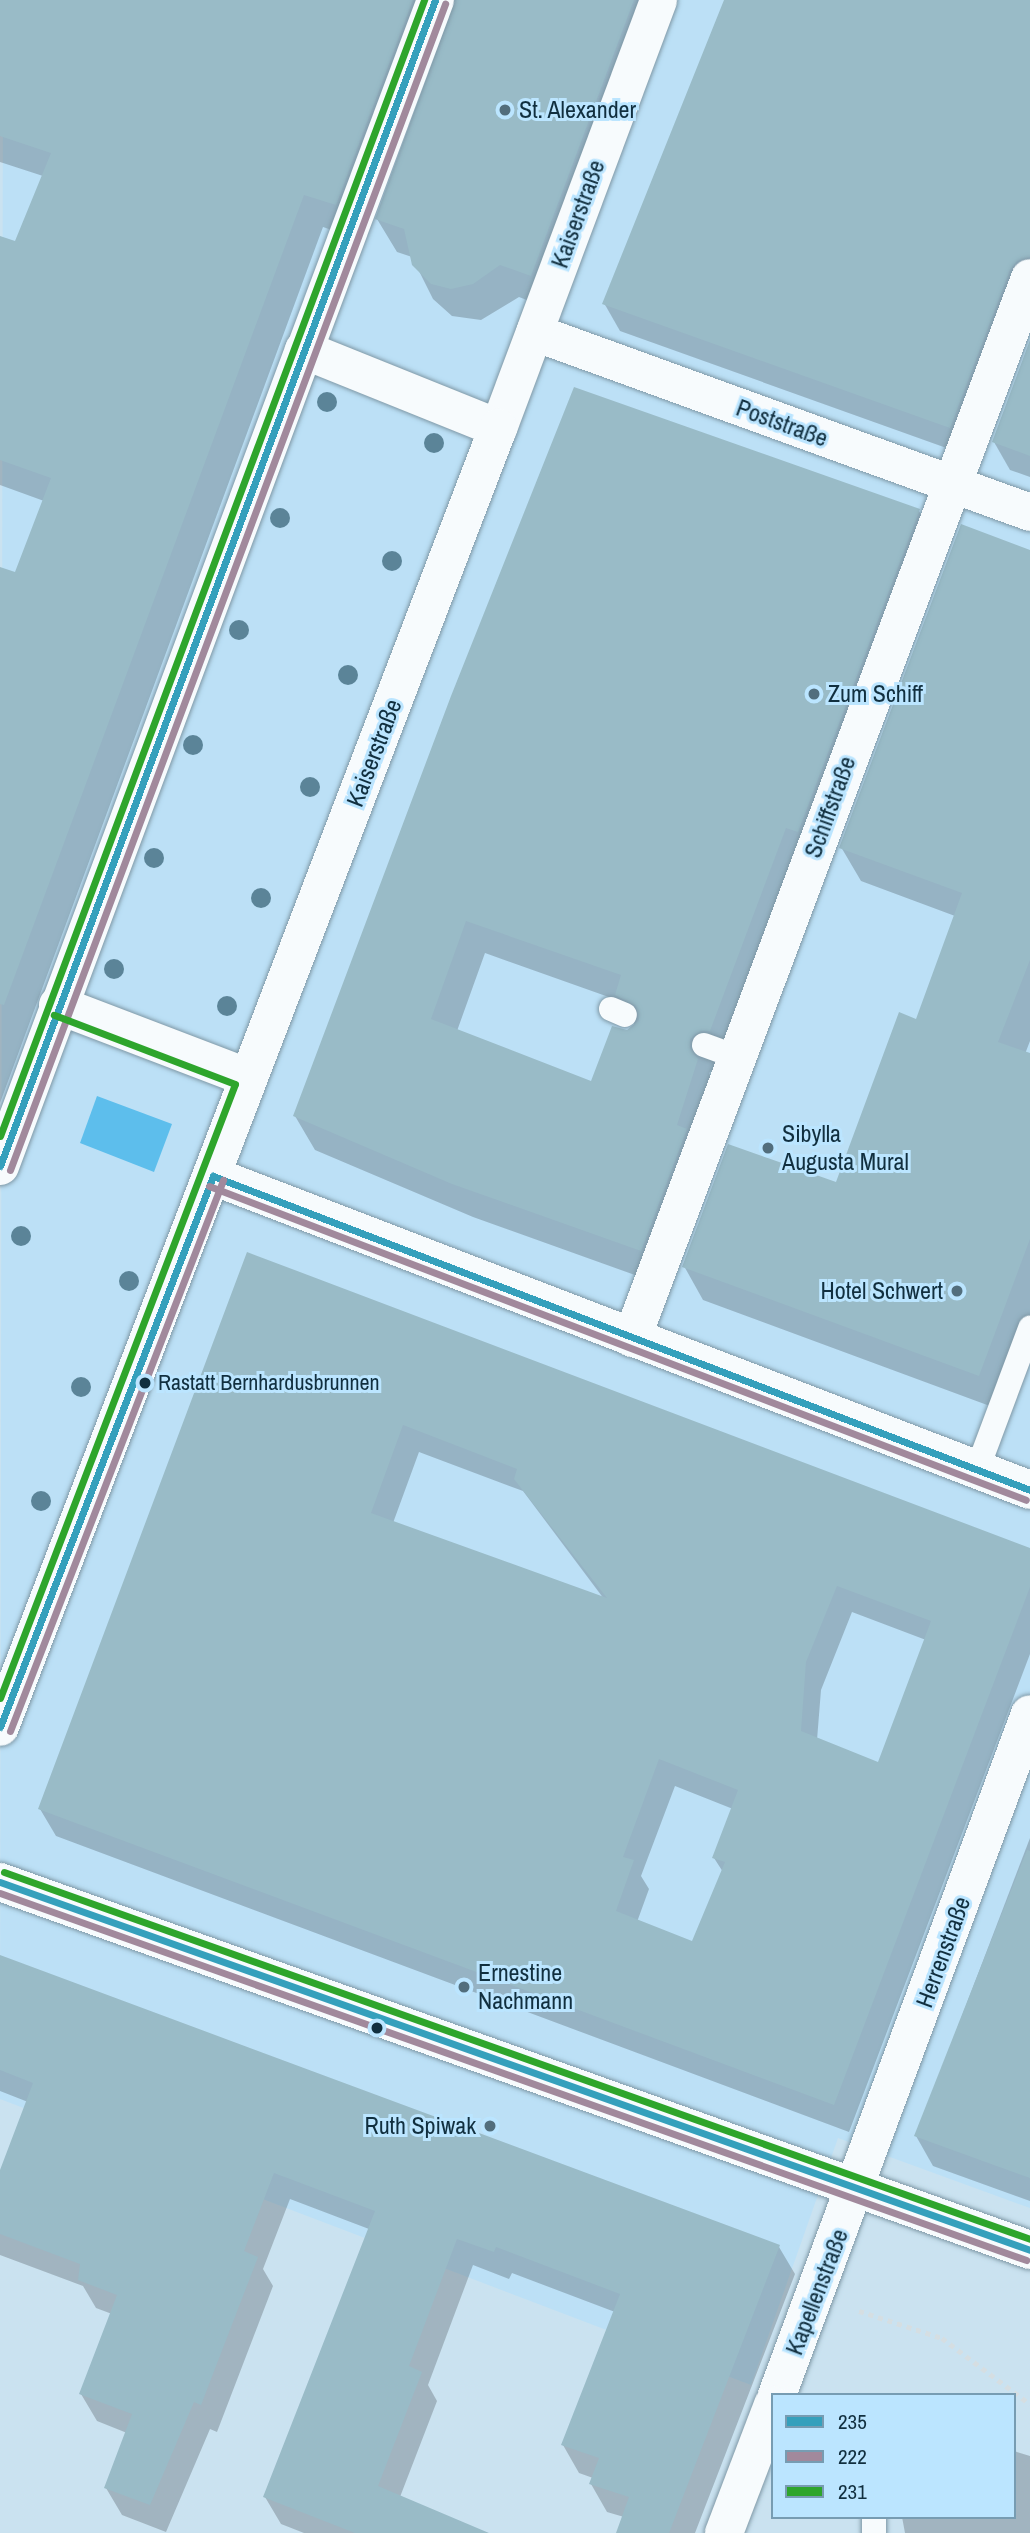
<!DOCTYPE html>
<meta charset="utf-8">
<style>
body{margin:0}
#map{position:relative;width:1030px;height:2533px;overflow:hidden;background:#cae2f0;font-family:"Archivo Narrow",sans-serif}
div>[style]{position:absolute}
.built>*{inset:0;background:#bce0f6}
.water>*{inset:0;background:#5dbeec}
.shadow>*{inset:0;background:#0003}
.building>*{inset:0;background:#99bbc7}
.path>*{height:4.5px;margin-top:-2.25px;transform-origin:0;background:repeating-linear-gradient(90deg,#d5dee2 0 5px,transparent 0 10px)}
.roads{filter:drop-shadow(0 0 2px #7f98a6) drop-shadow(0 0 2px #7f98a6)}
.service>*{height:24px;margin:-12px;padding:0 12px;transform-origin:12px;border-radius:12px;background:#f7fbfd}
.pedestrian>*{height:37px;margin:-18.5px;padding:0 18.5px;transform-origin:18.5px;border-radius:18.5px;background:#f7fbfd}
.minor>*{height:38px;margin:-19px;padding:0 19px;transform-origin:19px;border-radius:19px;background:#f7fbfd}
.primary>*{height:38px;margin:-19px;padding:0 19px;transform-origin:19px;border-radius:19px;background:#f7fbfd}
.bus-1>*{height:7px;margin:-3.5px;padding:0 3.5px;transform-origin:3.5px;border-radius:3.5px;background:#35a0bc}
.bus-2>*{height:7px;margin:-3.5px;padding:0 3.5px;transform-origin:3.5px;border-radius:3.5px;background:#a1899c}
.bus-3>*{height:7px;margin:-3.5px;padding:0 3.5px;transform-origin:3.5px;border-radius:3.5px;background:#2ea52c}
.trees>*{width:20px;height:20px;margin:-10px;border-radius:50%;background:#5b8498}
.dots>*{width:19px;height:19px;translate:-50% -50%;box-sizing:border-box;border:4px solid #bbe5ff;border-radius:50%}
span{translate:-50% -50%;white-space:nowrap;text-align:center;line-height:1.15;-webkit-text-stroke:6px #bbe5ff;paint-order:stroke}
.bus-label{font-size:22px;color:#112f3f}
.left{translate:0 -50%;text-align:left}
.poi-label{font-size:24px;color:#112f3f}
.right{translate:-100% -50%;text-align:right}
.street-label{font-size:24px;color:#112f3f}
.legend{position:absolute;left:771px;top:2393px;width:245px;height:126px;box-sizing:border-box;background:#bbe5ff;border:2px solid #779cb2;margin:0;padding:9px 12px;list-style:none;font-size:21px;color:#112f3f}
.legend li{display:flex;align-items:center;gap:14px;height:35px}
.legend b{width:35px;border:2px solid #779cb2}
</style>
<div id="map">
<div class="built">
<div style="clip-path:polygon(3px 0,1030px 0,1030px 2208px,838px 2138px,751px 2385px,0 2099px)"></div>
</div>
<div class="water">
<div style="clip-path:polygon(97px 1096px,172px 1124px,154px 1172px,80px 1143px)"></div>
</div>
<div class="shadow">
<div style="clip-path:polygon(0 0,665px 0,550px 309px,519px 297px,481px 320px,452px 316px,433px 299px,412px 257px,397px 252px,377px 219px,454px 13px,434px 26px,355px 238px,323px 227px,0 1103px,0 569px,16px 574px,44px 501px,0 485px,0 238px,16px 243px,43px 176px,0 162px)"></div>
<div style="clip-path:polygon(725px 0,1030px 0,1030px 291px,966px 455px,620px 331px,604px 303px)"></div>
<div style="clip-path:polygon(1030px 345px,1030px 477px,1010px 470px,994px 442px)"></div>
<div style="clip-path:polygon(evenodd,919px 511px,938px 544px,720px 1063px,709px 1073px,717px 1094px,660px 1284px,473px 1217px,315px 1150px,295px 1116px,453px 696px,919px 511px,485px 953px,620px 1001px,635px 1026px,592px 1084px,457px 1031px,485px 953px)"></div>
<div style="clip-path:polygon(1030px 551px,1030px 1041px,1025px 1054px,1030px 1055px,1030px 1324px,998px 1409px,703px 1300px,684px 1266px,837px 1184px,917px 1021px,955px 916px,861px 881px,841px 847px)"></div>
<div style="clip-path:polygon(evenodd,248px 1254px,1030px 1550px,1030px 1654px,849px 2132px,56px 1836px,40px 1809px,248px 1254px,419px 1452px,523px 1491px,604px 1599px,393px 1523px,419px 1452px,248px 1254px,852px 1612px,926px 1640px,879px 1764px,817px 1740px,821px 1690px,852px 1612px,248px 1254px,675px 1786px,733px 1809px,714px 1858px,723px 1872px,693px 1943px,637px 1922px,649px 1889px,641px 1876px,675px 1786px)"></div>
<div style="clip-path:polygon(1030px 1838px,1030px 2201px,933px 2166px,916px 2136px)"></div>
<div style="clip-path:polygon(0 1957px,779px 2247px,795px 2274px,695px 2533px,618px 2533px,624px 2517px,607px 2512px,591px 2484px,593px 2478px,579px 2473px,563px 2445px,615px 2312px,512px 2273px,509px 2279px,473px 2265px,428px 2385px,437px 2401px,400px 2497px,459px 2533px,304px 2533px,281px 2524px,265px 2497px,369px 2229px,290px 2199px,263px 2269px,273px 2286px,217px 2432px,210px 2429px,166px 2532px,122px 2515px,106px 2488px,127px 2433px,97px 2421px,81px 2394px,112px 2314px,96px 2308px,83px 2286px,0 2255px,0 2175px,28px 2102px,0 2091px)"></div>
<div style="clip-path:polygon(1014px 2451px,1030px 2456px,1030px 2533px,905px 2533px,902px 2517px,1014px 2517px)"></div>
</div>
<div class="building">
<div style="clip-path:polygon(0 0,413px 0,336px 205px,304px 195px,4px 1005px,0 1004px,0 567px,15px 572px,51px 478px,0 460px,0 236px,15px 241px,51px 153px,0 136px)"></div>
<div style="clip-path:polygon(455px 0,634px 0,531px 276px,500px 265px,473px 284px,451px 289px,431px 284px,412px 265px,404px 229px,375px 219px)"></div>
<div style="clip-path:polygon(724px 0,1030px 0,1030px 257px,1017px 261px,1010px 270px,950px 428px,602px 304px)"></div>
<div style="clip-path:polygon(1030px 340px,1030px 456px,992px 442px)"></div>
<div style="clip-path:polygon(evenodd,574px 387px,920px 509px,798px 832px,786px 828px,710px 1031px,701px 1031px,690px 1039px,690px 1048px,698px 1059px,677px 1125px,687px 1129px,641px 1251px,452px 1184px,293px 1116px,451px 696px,574px 387px,466px 921px,621px 975px,615px 995px,636px 1006px,639px 1020px,627px 1030px,612px 1026px,591px 1081px,431px 1019px,466px 921px)"></div>
<div style="clip-path:polygon(961px 524px,1030px 550px,1030px 960px,998px 1042px,1030px 1053px,1030px 1239px,979px 1376px,682px 1267px,728px 1144px,836px 1182px,899px 1012px,916px 1019px,962px 893px,839px 848px)"></div>
<div style="clip-path:polygon(evenodd,247px 1252px,1030px 1548px,1030px 1587px,834px 2105px,38px 1809px,247px 1252px,403px 1425px,517px 1469px,514px 1479px,607px 1598px,371px 1513px,403px 1425px,247px 1252px,837px 1586px,931px 1621px,878px 1762px,801px 1731px,806px 1662px,837px 1586px,247px 1252px,659px 1759px,738px 1790px,712px 1858px,725px 1862px,692px 1941px,616px 1911px,634px 1860px,623px 1857px,659px 1759px)"></div>
<div style="clip-path:polygon(1027px 1850px,1030px 1851px,1030px 2178px,914px 2136px)"></div>
<div style="clip-path:polygon(0 1955px,780px 2245px,669px 2533px,616px 2533px,629px 2497px,589px 2484px,599px 2458px,561px 2445px,620px 2294px,496px 2247px,494px 2252px,457px 2239px,409px 2366px,422px 2372px,378px 2486px,489px 2533px,355px 2533px,263px 2497px,375px 2211px,274px 2173px,244px 2251px,258px 2257px,201px 2405px,194px 2402px,150px 2505px,104px 2488px,132px 2414px,79px 2394px,117px 2295px,78px 2280px,80px 2264px,0 2234px,0 2170px,33px 2083px,0 2070px)"></div>
</div>
<div class="path">
<div style="left:859px;top:2311px;width:87px;rotate:18deg"></div>
<div style="left:942px;top:2338px;width:110px;rotate:36.9deg"></div>
</div>
<div class="roads">
<div class="service">
<div style="left:611px;top:1009px;width:15px;rotate:23deg"></div>
<div style="left:704px;top:1045px;width:35px;rotate:20deg"></div>
<div style="left:977px;top:1470px;width:152px;rotate:-69.5deg"></div>
<div style="left:874px;top:2517px;width:16px;rotate:90deg"></div>
</div>
<div class="pedestrian">
<div style="left:534px;top:332px;width:528px;rotate:19.95deg"></div>
<div style="left:304px;top:350px;width:374px;rotate:-69.5deg"></div>
<div style="left:498px;top:428px;width:457px;rotate:-69.5deg"></div>
</div>
<div class="minor">
<div style="left:58px;top:1005px;width:204px;rotate:20.9deg"></div>
<div style="left:0;top:1166px;width:871px;rotate:-69.57deg"></div>
<div style="left:304px;top:350px;width:209px;rotate:21.9deg"></div>
<div style="left:498px;top:428px;width:1391px;rotate:110.98deg"></div>
<div style="left:213px;top:1176px;width:875px;rotate:21.02deg"></div>
<div style="left:632px;top:1338px;width:1132px;rotate:-69.42deg"></div>
<div style="left:777px;top:2395px;width:726px;rotate:-69.62deg"></div>
<div style="left:724px;top:2533px;width:137px;rotate:-69.1deg"></div>
</div>
<div class="primary">
<div style="left:0;top:1882px;width:1094px;rotate:19.66deg"></div>
</div>
</div>
<div class="bus-1">
<div style="left:0;top:1166px;width:1245px;rotate:-69.54deg"></div>
<div style="left:213px;top:1176px;width:875px;rotate:21.02deg"></div>
<div style="left:0;top:1727px;width:591px;rotate:-68.86deg"></div>
<div style="left:0;top:1882px;width:1094px;rotate:19.66deg"></div>
</div>
<div class="bus-2">
<div style="left:10px;top:1170px;width:1245px;rotate:-69.54deg"></div>
<div style="left:209px;top:1186px;width:875px;rotate:21.02deg"></div>
<div style="left:10px;top:1731px;width:591px;rotate:-68.86deg"></div>
<div style="left:0;top:1893px;width:1090px;rotate:19.68deg"></div>
</div>
<div class="bus-3">
<div style="left:0;top:1136px;width:1213px;rotate:-69.53deg"></div>
<div style="left:0;top:1698px;width:657px;rotate:-69.06deg"></div>
<div style="left:235px;top:1084px;width:194px;rotate:-159.1deg"></div>
<div style="left:4px;top:1872px;width:1090px;rotate:19.68deg"></div>
</div>
<div class="trees">
<div style="left:327px;top:402px"></div>
<div style="left:434px;top:443px"></div>
<div style="left:280px;top:518px"></div>
<div style="left:392px;top:561px"></div>
<div style="left:239px;top:630px"></div>
<div style="left:348px;top:675px"></div>
<div style="left:193px;top:745px"></div>
<div style="left:310px;top:787px"></div>
<div style="left:154px;top:858px"></div>
<div style="left:261px;top:898px"></div>
<div style="left:114px;top:969px"></div>
<div style="left:227px;top:1006px"></div>
<div style="left:21px;top:1236px"></div>
<div style="left:129px;top:1281px"></div>
<div style="left:81px;top:1387px"></div>
<div style="left:41px;top:1501px"></div>
</div>
<div class="dots">
<div style="left:505px;top:110px;background:#526e7d"></div>
<div style="left:814px;top:694px;background:#526e7d"></div>
<div style="left:768px;top:1148px;background:#526e7d"></div>
<div style="left:957px;top:1291px;background:#526e7d"></div>
<div style="left:145px;top:1383px;background:#112f3f"></div>
<div style="left:464px;top:1987px;background:#526e7d"></div>
<div style="left:377px;top:2028px;background:#112f3f"></div>
<div style="left:490px;top:2126px;background:#526e7d"></div>
</div>
<div class="bus-label">
<span class="left" style="left:158px;top:1383px">Rastatt Bernhardusbrunnen</span>
</div>
<div class="poi-label">
<span class="left" style="left:519px;top:110px">St. Alexander</span>
<span class="left" style="left:828px;top:694px">Zum Schiff</span>
<span class="left" style="left:782px;top:1148px">Sibylla<br>Augusta Mural</span>
<span class="right" style="left:943px;top:1291px">Hotel Schwert</span>
<span class="left" style="left:478px;top:1987px">Ernestine<br>Nachmann</span>
<span class="right" style="left:476px;top:2126px">Ruth Spiwak</span>
</div>
<div class="street-label">
<span style="left:578px;top:214px;rotate:-70deg">Kaiserstraße</span>
<span style="left:782px;top:423px;rotate:20deg">Poststraße</span>
<span style="left:374px;top:753px;rotate:-69deg">Kaiserstraße</span>
<span style="left:830px;top:807px;rotate:-70deg">Schiffstraße</span>
<span style="left:943px;top:1952px;rotate:-70deg">Herrenstraße</span>
<span style="left:817px;top:2292px;rotate:-69deg">Kapellenstraße</span>
</div>
<ul class="legend">
<li><b style="height:9px;background:#35a0bc"></b>235</li>
<li><b style="height:9px;background:#a1899c"></b>222</li>
<li><b style="height:9px;background:#2ea52c"></b>231</li>
</ul>
</div>
